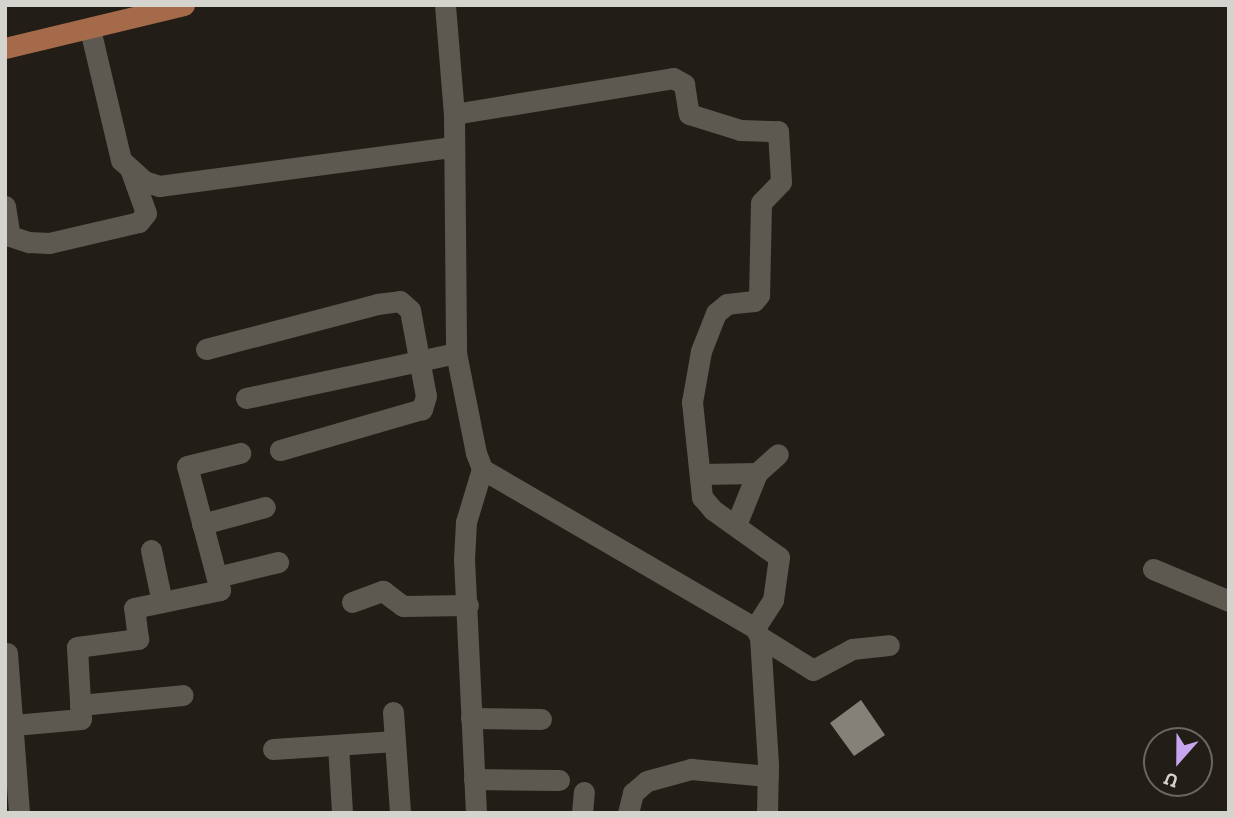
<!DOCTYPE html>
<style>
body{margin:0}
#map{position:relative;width:1234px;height:818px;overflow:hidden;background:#221e17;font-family:"Zilla Slab",serif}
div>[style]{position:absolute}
.building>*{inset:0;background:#858178}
.minor>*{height:21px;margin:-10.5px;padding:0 10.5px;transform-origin:10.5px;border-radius:10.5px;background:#5d5950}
.major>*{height:21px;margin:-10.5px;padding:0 10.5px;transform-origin:10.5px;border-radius:10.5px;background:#a46a49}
span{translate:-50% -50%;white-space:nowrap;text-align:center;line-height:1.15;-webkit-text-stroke:7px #221e17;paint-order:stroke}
.frame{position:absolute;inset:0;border:7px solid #d5d3ce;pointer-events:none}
.north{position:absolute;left:1143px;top:727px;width:70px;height:70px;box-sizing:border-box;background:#221e17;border:2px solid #6a6660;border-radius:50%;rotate:201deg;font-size:19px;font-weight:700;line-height:28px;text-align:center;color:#d5d3ce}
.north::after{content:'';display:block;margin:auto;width:24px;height:32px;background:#c7a6ef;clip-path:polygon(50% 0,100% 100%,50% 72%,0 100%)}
</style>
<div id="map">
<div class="building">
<div style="clip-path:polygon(861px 700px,885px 735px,854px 756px,830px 723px)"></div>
</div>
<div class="minor">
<div style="left:445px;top:5px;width:109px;rotate:85.3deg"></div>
<div style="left:454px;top:114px;width:239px;rotate:89.5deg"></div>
<div style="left:456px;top:353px;width:102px;rotate:78.7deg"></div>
<div style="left:476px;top:453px;width:17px;rotate:69deg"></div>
<div style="left:482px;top:469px;width:316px;rotate:30.2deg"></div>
<div style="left:755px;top:628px;width:10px;rotate:61deg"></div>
<div style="left:760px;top:637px;width:128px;rotate:86.4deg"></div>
<div style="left:768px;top:765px;width:48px;rotate:91.2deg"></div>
<div style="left:90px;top:29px;width:135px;rotate:76.7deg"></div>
<div style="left:121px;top:160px;width:31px;rotate:42deg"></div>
<div style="left:144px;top:181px;width:16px;rotate:18deg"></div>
<div style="left:159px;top:186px;width:296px;rotate:-7.6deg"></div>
<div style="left:454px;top:114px;width:222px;rotate:-9.3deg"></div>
<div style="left:673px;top:78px;width:13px;rotate:29deg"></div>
<div style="left:684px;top:84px;width:30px;rotate:81deg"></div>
<div style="left:689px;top:114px;width:53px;rotate:17.4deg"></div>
<div style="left:740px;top:130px;width:38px;rotate:2deg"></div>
<div style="left:778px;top:131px;width:51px;rotate:86.6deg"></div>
<div style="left:781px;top:182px;width:29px;rotate:134deg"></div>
<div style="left:761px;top:203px;width:92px;rotate:91.2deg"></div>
<div style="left:759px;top:295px;width:8px;rotate:130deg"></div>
<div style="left:754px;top:301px;width:27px;rotate:174deg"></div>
<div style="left:727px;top:304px;width:14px;rotate:141deg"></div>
<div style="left:716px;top:313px;width:41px;rotate:111.5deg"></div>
<div style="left:701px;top:351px;width:52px;rotate:100deg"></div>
<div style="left:692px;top:402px;width:96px;rotate:84deg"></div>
<div style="left:702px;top:497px;width:17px;rotate:50deg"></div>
<div style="left:713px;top:510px;width:81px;rotate:35.5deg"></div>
<div style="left:779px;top:557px;width:43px;rotate:97.9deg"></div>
<div style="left:773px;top:600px;width:33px;rotate:123deg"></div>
<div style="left:5px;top:206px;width:30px;rotate:81deg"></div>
<div style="left:10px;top:236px;width:20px;rotate:18deg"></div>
<div style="left:29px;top:242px;width:20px;rotate:3deg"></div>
<div style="left:49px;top:243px;width:92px;rotate:-13.1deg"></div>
<div style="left:139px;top:222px;width:11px;rotate:-52deg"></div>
<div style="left:146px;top:213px;width:45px;rotate:-109.7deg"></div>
<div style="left:206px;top:349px;width:177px;rotate:-14.7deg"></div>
<div style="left:377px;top:304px;width:23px;rotate:-7deg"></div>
<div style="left:400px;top:301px;width:13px;rotate:42deg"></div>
<div style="left:410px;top:310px;width:87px;rotate:79.5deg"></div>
<div style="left:426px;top:396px;width:14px;rotate:107deg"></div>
<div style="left:422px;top:409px;width:148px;rotate:163.9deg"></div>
<div style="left:246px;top:398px;width:215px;rotate:-12.1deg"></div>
<div style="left:701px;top:474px;width:56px;rotate:-1deg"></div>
<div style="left:202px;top:524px;width:65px;rotate:-15.1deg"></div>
<div style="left:736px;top:525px;width:56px;rotate:-68deg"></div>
<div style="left:757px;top:473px;width:28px;rotate:-42deg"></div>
<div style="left:151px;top:550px;width:53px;rotate:78.1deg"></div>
<div style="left:1153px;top:569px;width:82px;rotate:22.8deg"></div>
<div style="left:217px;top:577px;width:63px;rotate:-13.8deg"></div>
<div style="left:352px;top:602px;width:33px;rotate:-20deg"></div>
<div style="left:383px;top:591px;width:25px;rotate:37deg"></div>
<div style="left:403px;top:606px;width:65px;rotate:-0.9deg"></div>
<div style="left:760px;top:637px;width:62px;rotate:31.9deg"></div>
<div style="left:813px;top:670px;width:44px;rotate:-28.3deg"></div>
<div style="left:852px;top:649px;width:37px;rotate:-6deg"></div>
<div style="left:7px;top:653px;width:160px;rotate:85.7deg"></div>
<div style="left:80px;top:705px;width:103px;rotate:-5.5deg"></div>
<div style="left:393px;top:712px;width:101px;rotate:86deg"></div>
<div style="left:471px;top:718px;width:70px;rotate:0.8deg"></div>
<div style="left:5px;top:732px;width:11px;rotate:-38deg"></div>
<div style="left:14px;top:725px;width:67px;rotate:-5.1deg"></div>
<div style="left:81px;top:719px;width:72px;rotate:-93.2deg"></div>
<div style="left:77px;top:647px;width:62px;rotate:-7.5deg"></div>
<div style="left:138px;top:639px;width:31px;rotate:-97deg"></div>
<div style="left:134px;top:608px;width:88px;rotate:-11.8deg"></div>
<div style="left:220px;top:590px;width:128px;rotate:-104.9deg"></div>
<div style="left:187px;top:466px;width:55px;rotate:-13.8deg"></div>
<div style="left:338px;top:745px;width:68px;rotate:86.6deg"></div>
<div style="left:273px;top:749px;width:122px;rotate:-3.8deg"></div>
<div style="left:474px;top:779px;width:85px;rotate:0.7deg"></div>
<div style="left:476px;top:813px;width:253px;rotate:-92.7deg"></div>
<div style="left:464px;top:560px;width:38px;rotate:-87deg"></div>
<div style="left:466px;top:522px;width:55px;rotate:-73.2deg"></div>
<div style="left:582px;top:813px;width:21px;rotate:-85deg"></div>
<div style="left:628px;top:813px;width:21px;rotate:-76deg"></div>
<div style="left:633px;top:793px;width:18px;rotate:-41deg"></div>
<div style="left:647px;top:781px;width:46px;rotate:-15.3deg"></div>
<div style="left:691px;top:769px;width:77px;rotate:5.2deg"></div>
</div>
<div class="major">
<div style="left:5px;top:48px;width:184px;rotate:-13.5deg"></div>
</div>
<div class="frame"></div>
<div class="north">U</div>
</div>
